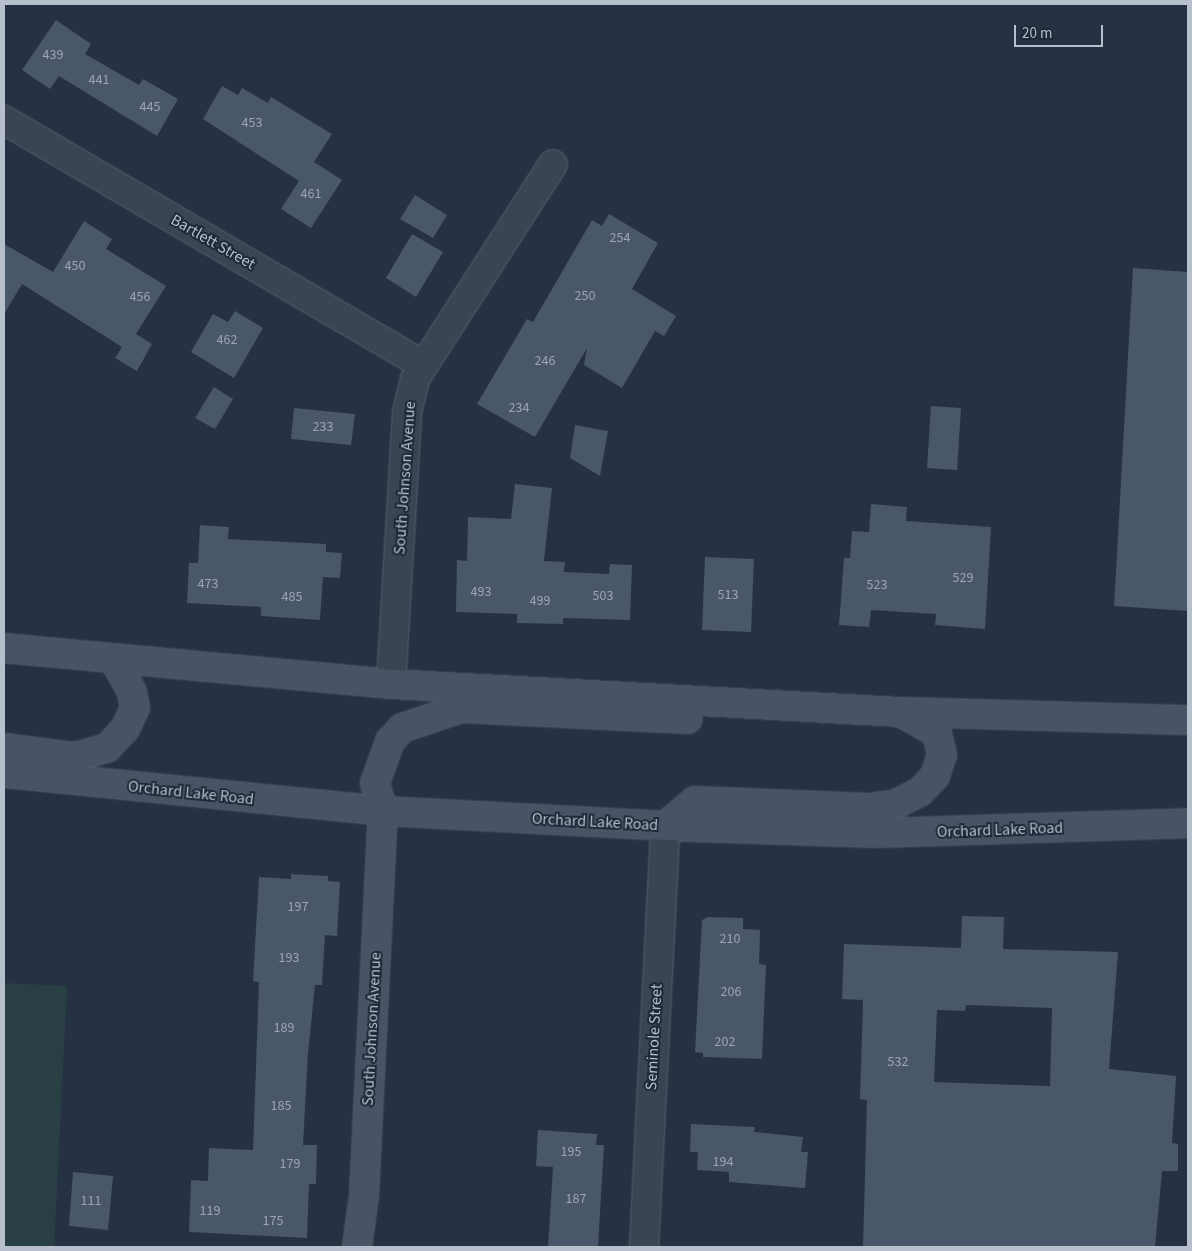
<!DOCTYPE html>
<style>
body{margin:0}
#map{position:relative;width:1192px;height:1251px;overflow:hidden;background:#263243;font-family:"Source Sans 3",sans-serif}
div>[style]{position:absolute}
.green>*{inset:0;background:#284044}
.building>*{inset:0;background:#4a5669}
.roads{filter:drop-shadow(0 0 1px #586270) drop-shadow(0 0 1px #586270)}
.street>*{height:28px;margin:-14px;padding:0 14px;transform-origin:14px;border-radius:14px;background:#3a4452}
.secondary>*{height:28px;margin:-14px;padding:0 14px;transform-origin:14px;border-radius:14px;background:#485365}
span{translate:-50% -50%;white-space:nowrap;text-align:center;line-height:1.15;-webkit-text-stroke:4px #1f2938;paint-order:stroke}
.number-label{font-size:14px;color:#9ca5b3}
.number-label span{-webkit-text-stroke-width:0}
.street-label{font-size:16px;color:#b7bfcc}
.frame{position:absolute;inset:0;border:5px solid #b7bfcc;pointer-events:none}
.scale{position:absolute;left:1014px;top:25px;width:89px;height:22px;box-sizing:border-box;border:2px solid #b7bfcc;border-top:0;padding-left:6px;font-size:15px;line-height:18px;white-space:nowrap;color:#b7bfcc;-webkit-text-stroke:4px #1f2938;paint-order:stroke}
</style>
<div id="map">
<div class="green">
<div style="clip-path:polygon(4px 983px,67px 986px,54px 1247px,4px 1247px)"></div>
</div>
<div class="building">
<div style="clip-path:polygon(56px 20px,91px 44px,85px 54px,139px 85px,143px 79px,178px 99px,157px 136px,59px 76px,50px 89px,22px 70px)"></div>
<div style="clip-path:polygon(222px 86px,238px 95px,242px 88px,268px 103px,271px 97px,332px 134px,314px 162px,342px 180px,311px 228px,281px 209px,299px 181px,203px 119px)"></div>
<div style="clip-path:polygon(415px 195px,447px 215px,433px 238px,400px 219px)"></div>
<div style="clip-path:polygon(609px 214px,658px 243px,632px 289px,676px 316px,664px 336px,655px 331px,622px 388px,584px 365px,587px 348px,535px 437px,477px 404px,527px 319px,533px 322px,592px 220px,602px 226px)"></div>
<div style="clip-path:polygon(84px 221px,112px 239px,106px 249px,166px 286px,136px 334px,152px 344px,137px 371px,115px 358px,122px 347px,22px 284px,4px 314px,4px 244px,53px 272px)"></div>
<div style="clip-path:polygon(412px 234px,443px 252px,416px 297px,386px 278px)"></div>
<div style="clip-path:polygon(1133px 268px,1188px 272px,1188px 611px,1114px 606px)"></div>
<div style="clip-path:polygon(235px 311px,263px 328px,234px 378px,191px 352px,213px 314px,228px 322px)"></div>
<div style="clip-path:polygon(214px 387px,233px 399px,215px 429px,195px 418px)"></div>
<div style="clip-path:polygon(931px 406px,961px 408px,957px 470px,927px 468px)"></div>
<div style="clip-path:polygon(294px 408px,355px 414px,351px 445px,291px 439px)"></div>
<div style="clip-path:polygon(575px 425px,608px 431px,600px 476px,570px 458px)"></div>
<div style="clip-path:polygon(515px 484px,552px 488px,544px 561px,565px 562px,564px 572px,609px 574px,610px 564px,632px 565px,630px 620px,563px 618px,563px 624px,517px 623px,517px 614px,456px 612px,457px 560px,467px 561px,468px 517px,511px 519px)"></div>
<div style="clip-path:polygon(871px 504px,907px 507px,906px 521px,991px 527px,985px 629px,935px 625px,936px 614px,871px 610px,869px 627px,839px 625px,844px 558px,850px 558px,852px 531px,869px 532px)"></div>
<div style="clip-path:polygon(200px 525px,229px 527px,228px 539px,326px 544px,326px 552px,342px 553px,340px 578px,323px 577px,320px 620px,261px 616px,261px 607px,187px 603px,189px 563px,198px 563px)"></div>
<div style="clip-path:polygon(705px 557px,754px 559px,751px 632px,702px 630px)"></div>
<div style="clip-path:polygon(291px 874px,328px 876px,328px 881px,340px 882px,337px 936px,325px 935px,322px 985px,315px 985px,308px 1054px,303px 1145px,317px 1145px,316px 1184px,309px 1184px,307px 1238px,189px 1232px,191px 1180px,208px 1181px,209px 1148px,253px 1150px,259px 982px,253px 981px,259px 877px,291px 879px)"></div>
<div style="clip-path:polygon(evenodd,962px 916px,1004px 917px,1003px 949px,1118px 952px,1109px 1069px,1176px 1076px,1172px 1143px,1178px 1144px,1178px 1171px,1162px 1171px,1155px 1247px,863px 1247px,867px 1100px,860px 1099px,863px 1000px,842px 999px,844px 944px,961px 948px,962px 916px,966px 1005px,1052px 1008px,1050px 1086px,934px 1082px,937px 1010px,965px 1011px,966px 1005px)"></div>
<div style="clip-path:polygon(708px 917px,743px 918px,743px 929px,760px 930px,759px 964px,766px 965px,762px 1059px,703px 1057px,703px 1053px,695px 1052px,702px 920px)"></div>
<div style="clip-path:polygon(691px 1124px,755px 1127px,754px 1132px,803px 1137px,801px 1152px,808px 1152px,805px 1188px,729px 1182px,729px 1172px,697px 1170px,698px 1152px,690px 1152px)"></div>
<div style="clip-path:polygon(538px 1130px,597px 1134px,596px 1145px,604px 1145px,598px 1247px,548px 1247px,553px 1167px,536px 1166px)"></div>
<div style="clip-path:polygon(73px 1172px,113px 1176px,108px 1230px,69px 1226px)"></div>
</div>
<div class="roads">
<div class="street">
<div style="left:4px;top:120px;width:484px;rotate:30.3deg"></div>
<div style="left:391px;top:684px;width:272px;rotate:-86.6deg"></div>
<div style="left:407px;top:412px;width:34px;rotate:-76deg"></div>
<div style="left:415px;top:379px;width:255px;rotate:-57.3deg"></div>
<div style="left:644px;top:1247px;width:422px;rotate:-87.1deg"></div>
</div>
<div class="secondary">
<div style="left:4px;top:648px;width:389px;rotate:5.3deg"></div>
<div style="left:391px;top:684px;width:509px;rotate:3.15deg"></div>
<div style="left:899px;top:712px;width:289px;rotate:1.6deg"></div>
<div style="left:4px;top:748px;width:72px;rotate:7.2deg"></div>
<div style="left:75px;top:757px;width:33px;rotate:-16deg"></div>
<div style="left:107px;top:748px;width:26px;rotate:-47deg"></div>
<div style="left:125px;top:729px;width:23px;rotate:-65deg"></div>
<div style="left:135px;top:708px;width:16px;rotate:-101deg"></div>
<div style="left:132px;top:692px;width:37px;rotate:-119deg"></div>
<div style="left:4px;top:773px;width:381px;rotate:5.7deg"></div>
<div style="left:383px;top:811px;width:282px;rotate:3deg"></div>
<div style="left:665px;top:826px;width:210px;rotate:1.9deg"></div>
<div style="left:875px;top:833px;width:313px;rotate:-1.8deg"></div>
<div style="left:665px;top:826px;width:39px;rotate:-40deg"></div>
<div style="left:695px;top:801px;width:174px;rotate:2.3deg"></div>
<div style="left:869px;top:808px;width:27px;rotate:-8deg"></div>
<div style="left:896px;top:804px;width:27px;rotate:-27deg"></div>
<div style="left:920px;top:792px;width:22px;rotate:-47deg"></div>
<div style="left:935px;top:776px;width:22px;rotate:-72deg"></div>
<div style="left:942px;top:755px;width:23px;rotate:-103deg"></div>
<div style="left:937px;top:733px;width:40px;rotate:-150.3deg"></div>
<div style="left:357px;top:1247px;width:51px;rotate:-82.2deg"></div>
<div style="left:364px;top:1196px;width:385px;rotate:-87.2deg"></div>
<div style="left:383px;top:811px;width:29px;rotate:-106deg"></div>
<div style="left:375px;top:783px;width:45px;rotate:-70.3deg"></div>
<div style="left:390px;top:741px;width:18px;rotate:-47deg"></div>
<div style="left:402px;top:728px;width:62px;rotate:-18.7deg"></div>
<div style="left:461px;top:708px;width:227px;rotate:2.8deg"></div>
</div>
</div>
<div class="number-label">
<span style="left:53px;top:55px">439</span>
<span style="left:99px;top:80px">441</span>
<span style="left:150px;top:107px">445</span>
<span style="left:252px;top:123px">453</span>
<span style="left:311px;top:194px">461</span>
<span style="left:620px;top:238px">254</span>
<span style="left:75px;top:266px">450</span>
<span style="left:585px;top:296px">250</span>
<span style="left:140px;top:297px">456</span>
<span style="left:227px;top:340px">462</span>
<span style="left:545px;top:361px">246</span>
<span style="left:519px;top:408px">234</span>
<span style="left:323px;top:427px">233</span>
<span style="left:963px;top:578px">529</span>
<span style="left:208px;top:584px">473</span>
<span style="left:877px;top:585px">523</span>
<span style="left:481px;top:592px">493</span>
<span style="left:728px;top:595px">513</span>
<span style="left:603px;top:596px">503</span>
<span style="left:292px;top:597px">485</span>
<span style="left:540px;top:601px">499</span>
<span style="left:298px;top:907px">197</span>
<span style="left:730px;top:939px">210</span>
<span style="left:289px;top:958px">193</span>
<span style="left:731px;top:992px">206</span>
<span style="left:284px;top:1028px">189</span>
<span style="left:725px;top:1042px">202</span>
<span style="left:898px;top:1062px">532</span>
<span style="left:281px;top:1106px">185</span>
<span style="left:571px;top:1152px">195</span>
<span style="left:723px;top:1162px">194</span>
<span style="left:290px;top:1164px">179</span>
<span style="left:576px;top:1199px">187</span>
<span style="left:91px;top:1201px">111</span>
<span style="left:210px;top:1211px">119</span>
<span style="left:273px;top:1221px">175</span>
</div>
<div class="street-label">
<span style="left:213px;top:242px;rotate:30deg">Bartlett Street</span>
<span style="left:405px;top:478px;rotate:-86deg">South Johnson Avenue</span>
<span style="left:191px;top:793px;rotate:6deg">Orchard Lake Road</span>
<span style="left:595px;top:822px;rotate:3deg">Orchard Lake Road</span>
<span style="left:1000px;top:830px;rotate:-2deg">Orchard Lake Road</span>
<span style="left:372px;top:1029px;rotate:-87deg">South Johnson Avenue</span>
<span style="left:654px;top:1037px;rotate:-87deg">Seminole Street</span>
</div>
<div class="frame"></div>
<div class="scale">20 m</div>
</div>
